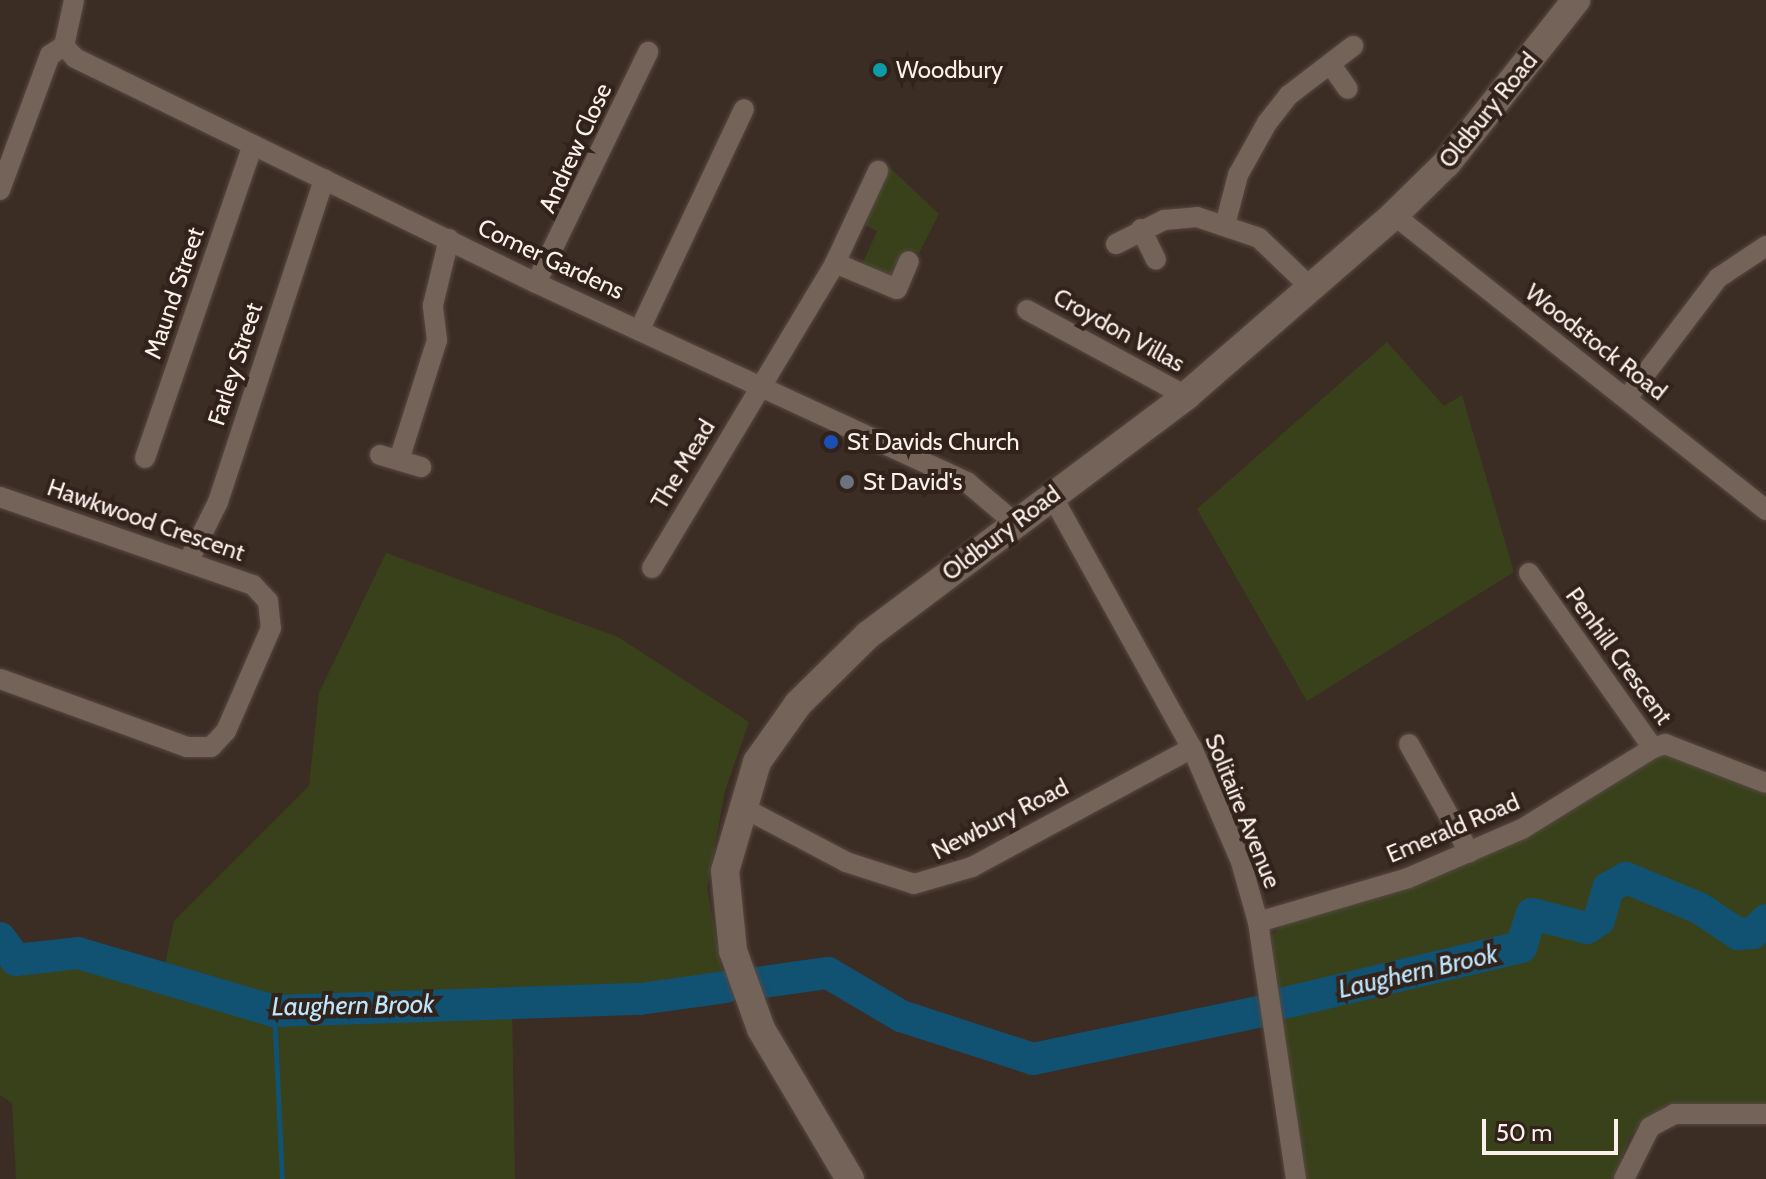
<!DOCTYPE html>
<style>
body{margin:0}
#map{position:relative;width:1766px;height:1179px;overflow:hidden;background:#3b2c24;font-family:Cabin,sans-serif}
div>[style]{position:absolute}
.green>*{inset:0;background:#39411a}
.stream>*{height:5px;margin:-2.5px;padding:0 2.5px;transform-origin:2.5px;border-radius:2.5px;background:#115171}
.river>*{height:32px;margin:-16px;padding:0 16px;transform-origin:16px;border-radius:16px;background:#115171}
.roads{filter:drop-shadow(0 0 2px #564942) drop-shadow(0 0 2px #564942)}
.street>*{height:20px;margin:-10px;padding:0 10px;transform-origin:10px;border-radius:10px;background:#746359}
.secondary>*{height:28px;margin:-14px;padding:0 14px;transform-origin:14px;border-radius:14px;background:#746359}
.dots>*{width:22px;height:22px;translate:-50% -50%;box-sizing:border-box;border:4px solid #31221a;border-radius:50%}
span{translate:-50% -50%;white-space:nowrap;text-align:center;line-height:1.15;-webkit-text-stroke:8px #31221a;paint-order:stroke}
.poi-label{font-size:24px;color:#fbf0eb}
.left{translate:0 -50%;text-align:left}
.street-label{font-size:24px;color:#fbf0eb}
.water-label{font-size:26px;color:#bfe6ff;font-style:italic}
.scale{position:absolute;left:1482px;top:1119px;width:136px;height:36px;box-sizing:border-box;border:4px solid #fbf0eb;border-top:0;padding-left:10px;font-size:24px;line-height:28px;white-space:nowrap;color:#fbf0eb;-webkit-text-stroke:6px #31221a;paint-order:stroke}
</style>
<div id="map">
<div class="green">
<div style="clip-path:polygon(889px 167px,939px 214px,919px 253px,908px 249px,889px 279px,861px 267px,877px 231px,861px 223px)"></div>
<div style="clip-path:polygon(1387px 342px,1444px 406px,1462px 395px,1514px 572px,1307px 701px,1197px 509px)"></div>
<div style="clip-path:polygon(386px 553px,618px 637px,749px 722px,725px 791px,707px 888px,725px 987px,512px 1003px,515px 1179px,16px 1179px,12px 1103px,0 1095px,0 938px,16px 960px,78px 953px,162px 978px,174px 921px,309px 786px,319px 693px)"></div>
<div style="clip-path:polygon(1660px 751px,1766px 794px,1766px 1107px,1647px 1119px,1630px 1136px,1614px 1179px,1305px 1179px,1271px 937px,1282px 925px,1378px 897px)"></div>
</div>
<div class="stream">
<div style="left:274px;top:1011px;width:168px;rotate:87.3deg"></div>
</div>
<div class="river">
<div style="left:0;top:938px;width:27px;rotate:54deg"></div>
<div style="left:16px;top:960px;width:62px;rotate:-6.4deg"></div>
<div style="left:78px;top:953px;width:204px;rotate:16.5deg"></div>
<div style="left:274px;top:1011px;width:366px;rotate:-1.9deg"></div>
<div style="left:640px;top:999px;width:86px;rotate:-8deg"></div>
<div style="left:756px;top:983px;width:73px;rotate:-7.9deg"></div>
<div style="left:828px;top:973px;width:85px;rotate:30.5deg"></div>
<div style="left:901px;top:1016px;width:139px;rotate:18deg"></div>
<div style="left:1033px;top:1059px;width:229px;rotate:-11.8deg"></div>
<div style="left:1284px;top:1003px;width:244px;rotate:-13.3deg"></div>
<div style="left:1521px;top:947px;width:35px;rotate:-72deg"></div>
<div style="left:1532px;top:914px;width:57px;rotate:14.3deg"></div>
<div style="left:1587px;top:928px;width:14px;rotate:-34deg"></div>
<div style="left:1599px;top:920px;width:33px;rotate:-74deg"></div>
<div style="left:1608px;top:888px;width:21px;rotate:-29deg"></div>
<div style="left:1626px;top:878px;width:79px;rotate:22.3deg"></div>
<div style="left:1699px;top:908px;width:47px;rotate:33.7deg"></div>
<div style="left:1738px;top:934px;width:15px;rotate:-4deg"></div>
<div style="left:1753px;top:933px;width:18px;rotate:-45deg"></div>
</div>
<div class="roads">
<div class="street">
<div style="left:64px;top:46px;width:16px;rotate:47deg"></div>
<div style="left:75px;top:58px;width:513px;rotate:26.02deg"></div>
<div style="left:536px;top:283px;width:476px;rotate:24.8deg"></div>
<div style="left:968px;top:483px;width:60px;rotate:40.3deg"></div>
<div style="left:64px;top:46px;width:47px;rotate:-77.7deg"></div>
<div style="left:1331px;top:65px;width:29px;rotate:55deg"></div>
<div style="left:0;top:190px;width:144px;rotate:-69.7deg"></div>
<div style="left:50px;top:55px;width:17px;rotate:-33deg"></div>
<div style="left:1394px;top:215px;width:475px;rotate:38.4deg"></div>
<div style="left:1225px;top:225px;width:52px;rotate:-75.4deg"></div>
<div style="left:1238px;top:175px;width:60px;rotate:-60.9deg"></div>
<div style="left:1267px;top:123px;width:36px;rotate:-52deg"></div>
<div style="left:1289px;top:95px;width:81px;rotate:-37.4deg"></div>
<div style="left:1141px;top:229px;width:34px;rotate:64deg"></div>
<div style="left:1116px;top:244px;width:54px;rotate:-26.6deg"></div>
<div style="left:1164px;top:220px;width:33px;rotate:-5deg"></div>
<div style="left:1197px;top:217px;width:65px;rotate:18.7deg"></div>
<div style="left:1259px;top:238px;width:69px;rotate:43.8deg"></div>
<div style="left:835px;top:263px;width:67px;rotate:22.8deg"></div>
<div style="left:897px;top:289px;width:30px;rotate:-67deg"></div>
<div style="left:536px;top:283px;width:257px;rotate:-64.1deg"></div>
<div style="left:1027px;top:310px;width:181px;rotate:28.4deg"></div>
<div style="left:640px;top:329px;width:243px;rotate:-64.7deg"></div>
<div style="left:1627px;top:398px;width:151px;rotate:-52.8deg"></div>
<div style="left:1718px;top:278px;width:58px;rotate:-33.7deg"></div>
<div style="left:380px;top:455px;width:43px;rotate:16.3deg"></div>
<div style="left:145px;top:458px;width:331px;rotate:-71deg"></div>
<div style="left:399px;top:460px;width:126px;rotate:-72.4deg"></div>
<div style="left:437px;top:340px;width:35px;rotate:-97deg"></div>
<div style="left:433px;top:305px;width:68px;rotate:-76.4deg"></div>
<div style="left:1051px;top:494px;width:291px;rotate:61deg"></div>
<div style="left:1192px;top:748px;width:124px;rotate:66.7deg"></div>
<div style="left:1241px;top:862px;width:62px;rotate:74.2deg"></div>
<div style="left:1258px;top:922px;width:260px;rotate:81.6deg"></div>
<div style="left:0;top:497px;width:268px;rotate:19.2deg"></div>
<div style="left:253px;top:585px;width:22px;rotate:47deg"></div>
<div style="left:268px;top:601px;width:27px;rotate:84deg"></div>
<div style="left:271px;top:628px;width:112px;rotate:113.6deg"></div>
<div style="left:226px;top:731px;width:22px;rotate:133deg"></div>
<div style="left:211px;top:747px;width:24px;rotate:180deg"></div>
<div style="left:187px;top:747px;width:199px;rotate:-160deg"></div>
<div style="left:188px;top:562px;width:67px;rotate:-63.4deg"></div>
<div style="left:218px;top:502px;width:340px;rotate:-71.8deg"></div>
<div style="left:652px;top:568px;width:356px;rotate:-59deg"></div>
<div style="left:835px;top:263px;width:102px;rotate:-64.9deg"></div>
<div style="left:1529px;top:573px;width:214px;rotate:54.7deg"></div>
<div style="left:1653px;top:748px;width:13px;rotate:-18deg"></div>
<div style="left:1665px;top:744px;width:108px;rotate:21.1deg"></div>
<div style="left:1409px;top:744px;width:124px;rotate:60.9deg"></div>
<div style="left:740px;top:806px;width:120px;rotate:27.8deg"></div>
<div style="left:846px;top:862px;width:71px;rotate:17.9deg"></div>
<div style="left:914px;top:884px;width:60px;rotate:-16.3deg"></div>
<div style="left:972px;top:867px;width:250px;rotate:-28.4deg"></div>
<div style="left:1258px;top:922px;width:156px;rotate:-16.3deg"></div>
<div style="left:1408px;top:878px;width:124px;rotate:-23.3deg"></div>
<div style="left:1522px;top:829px;width:154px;rotate:-31.7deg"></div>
<div style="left:1624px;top:1179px;width:58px;rotate:-63.4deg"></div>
<div style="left:1650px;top:1127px;width:27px;rotate:-28deg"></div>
<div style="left:1674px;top:1114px;width:92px"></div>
</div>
<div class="secondary">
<div style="left:850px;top:1179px;width:174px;rotate:-120.7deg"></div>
<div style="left:761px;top:1029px;width:83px;rotate:-109.7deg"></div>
<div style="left:733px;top:951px;width:80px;rotate:-95.7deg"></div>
<div style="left:725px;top:871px;width:114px;rotate:-73.6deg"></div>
<div style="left:757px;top:762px;width:71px;rotate:-54.7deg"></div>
<div style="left:798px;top:704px;width:98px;rotate:-44.6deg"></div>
<div style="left:868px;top:635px;width:398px;rotate:-36.9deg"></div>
<div style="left:1186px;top:396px;width:276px;rotate:-41deg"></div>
<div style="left:1394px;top:215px;width:74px;rotate:-44.5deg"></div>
<div style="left:1447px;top:163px;width:208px;rotate:-51.6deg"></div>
</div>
</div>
<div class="dots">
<div style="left:880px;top:70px;background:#0f9aa8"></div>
<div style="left:831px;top:442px;background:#1a4fb4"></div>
<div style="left:847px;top:482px;background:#6b7280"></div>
</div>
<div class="poi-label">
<span class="left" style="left:896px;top:70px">Woodbury</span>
<span class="left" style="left:847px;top:442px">St Davids Church</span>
<span class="left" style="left:863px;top:482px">St David's</span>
</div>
<div class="street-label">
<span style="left:1488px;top:110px;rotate:-51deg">Oldbury Road</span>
<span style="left:575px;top:148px;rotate:-65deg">Andrew Close</span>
<span style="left:551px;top:259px;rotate:25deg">Comer Gardens</span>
<span style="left:174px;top:293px;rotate:-71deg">Maund Street</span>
<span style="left:1119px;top:330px;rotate:29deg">Croydon Villas</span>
<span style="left:1596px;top:342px;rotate:38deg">Woodstock Road</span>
<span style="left:235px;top:364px;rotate:-72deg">Farley Street</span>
<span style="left:683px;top:464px;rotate:-59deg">The Mead</span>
<span style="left:146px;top:520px;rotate:19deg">Hawkwood Crescent</span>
<span style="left:1001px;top:533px;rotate:-37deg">Oldbury Road</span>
<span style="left:1619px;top:656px;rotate:54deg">Penhill Crescent</span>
<span style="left:1243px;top:811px;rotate:68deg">Solitaire Avenue</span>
<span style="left:1000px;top:819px;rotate:-27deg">Newbury Road</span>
<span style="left:1453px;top:828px;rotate:-23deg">Emerald Road</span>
</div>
<div class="water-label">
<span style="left:1418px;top:972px;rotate:-13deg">Laughern Brook</span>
<span style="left:353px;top:1006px;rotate:-1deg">Laughern Brook</span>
</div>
<div class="scale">50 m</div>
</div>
